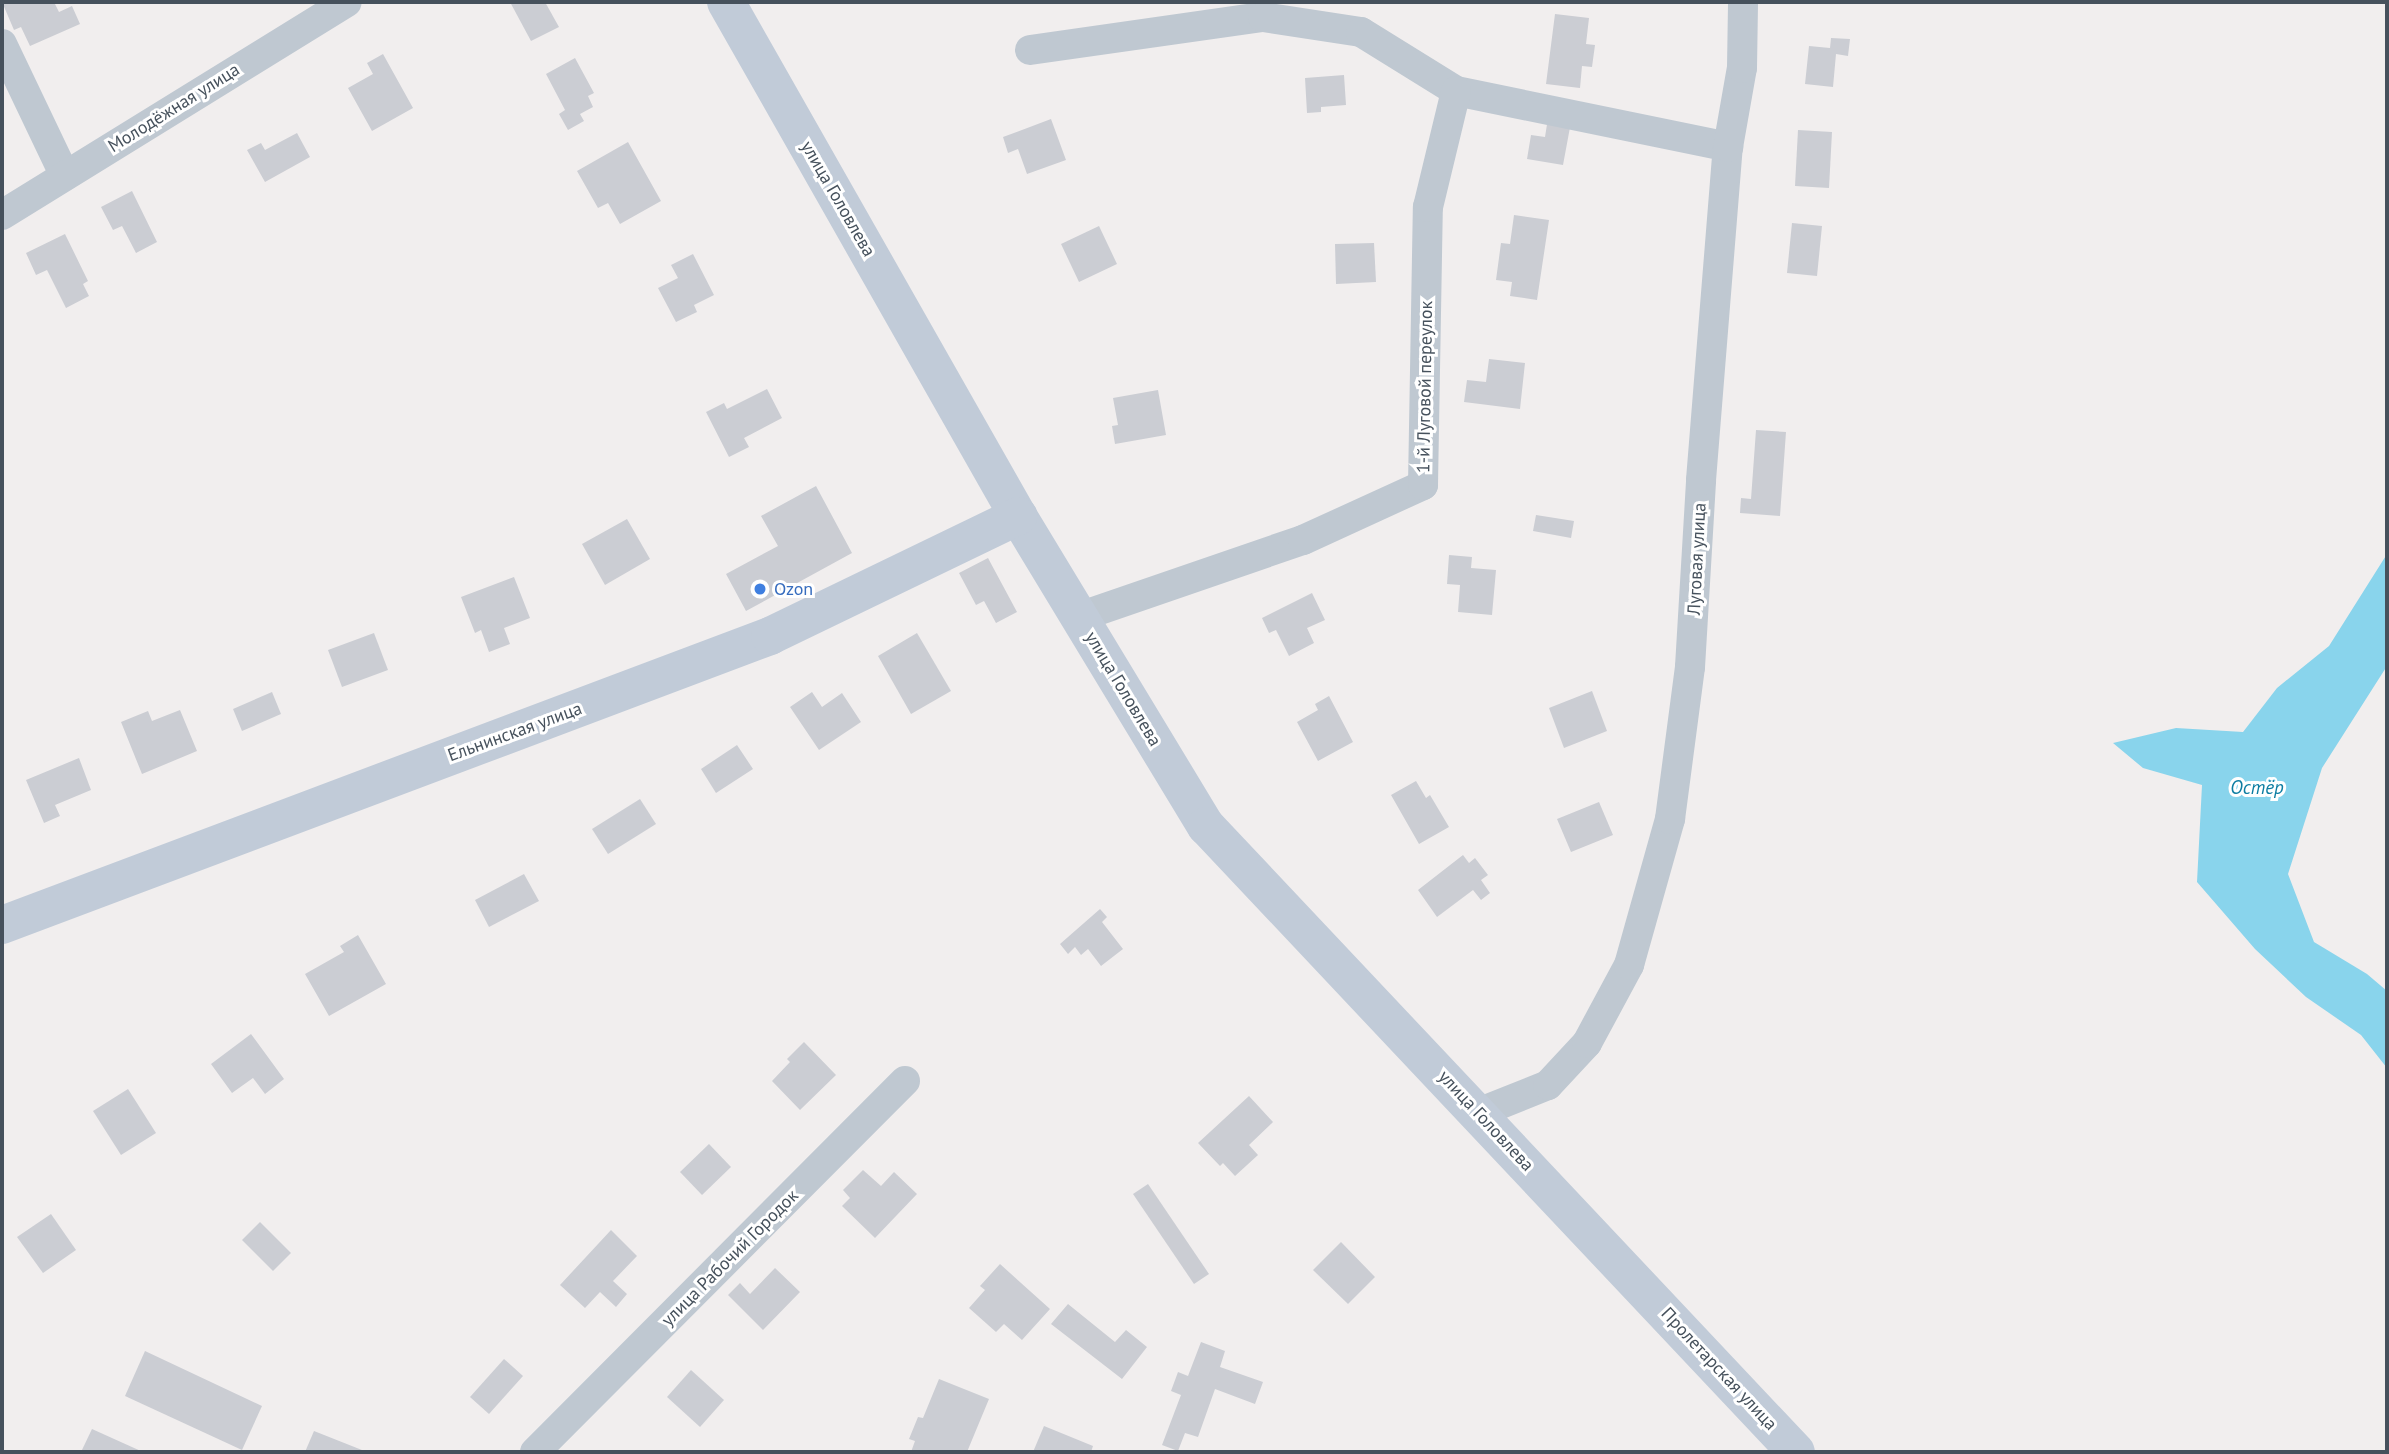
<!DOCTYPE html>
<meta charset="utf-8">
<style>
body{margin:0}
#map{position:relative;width:2389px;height:1454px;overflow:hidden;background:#f1eeee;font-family:"PT Sans",sans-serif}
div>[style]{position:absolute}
.water>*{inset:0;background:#89d4ec}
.building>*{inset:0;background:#cbcdd3}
.minor>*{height:30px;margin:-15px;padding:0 15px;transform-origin:15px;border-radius:15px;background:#bfc8d1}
.secondary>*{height:38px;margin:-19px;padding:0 19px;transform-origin:19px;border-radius:19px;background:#c1cbd8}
.dots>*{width:19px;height:19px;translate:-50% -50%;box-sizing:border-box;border:4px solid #fff;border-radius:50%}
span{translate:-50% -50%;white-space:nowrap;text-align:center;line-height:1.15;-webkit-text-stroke:6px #fff;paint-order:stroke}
.street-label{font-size:18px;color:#46515c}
.shop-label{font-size:18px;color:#366cbe}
.left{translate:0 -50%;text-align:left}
.water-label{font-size:19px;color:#0c7da2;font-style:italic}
.frame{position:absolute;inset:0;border:4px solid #46515c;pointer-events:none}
</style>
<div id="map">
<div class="water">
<div style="clip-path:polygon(2387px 554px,2387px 666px,2322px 768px,2288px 874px,2314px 942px,2367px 974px,2387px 991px,2387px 1068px,2361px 1035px,2306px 997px,2255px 949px,2197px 882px,2202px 785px,2143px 768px,2113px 743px,2176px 728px,2243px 732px,2277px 688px,2329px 646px)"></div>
</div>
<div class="building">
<div style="clip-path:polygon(2px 2px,54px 2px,59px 12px,72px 6px,80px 24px,30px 46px,21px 27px,14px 30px)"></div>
<div style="clip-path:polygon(510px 2px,545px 2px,559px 27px,531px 41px)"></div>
<div style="clip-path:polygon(1555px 14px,1589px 18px,1586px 44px,1595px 45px,1592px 67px,1582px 66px,1580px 88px,1546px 84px)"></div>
<div style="clip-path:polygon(1831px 38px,1850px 39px,1848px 56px,1836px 54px,1833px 87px,1805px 84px,1809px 46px,1830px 48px)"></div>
<div style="clip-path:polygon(383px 54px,413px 108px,372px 131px,348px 88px,373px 74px,367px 63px)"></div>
<div style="clip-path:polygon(575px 58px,594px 93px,588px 96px,593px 107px,580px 114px,584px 121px,568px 130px,559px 114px,565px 110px,546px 74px)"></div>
<div style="clip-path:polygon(1344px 75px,1346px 105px,1321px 107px,1321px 112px,1307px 113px,1305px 78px)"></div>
<div style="clip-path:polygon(1548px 118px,1571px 122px,1563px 165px,1527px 159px,1531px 135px,1545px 137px)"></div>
<div style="clip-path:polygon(1051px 119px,1066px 160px,1027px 174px,1018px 149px,1008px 153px,1003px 137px)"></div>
<div style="clip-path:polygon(1798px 130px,1832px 132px,1829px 188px,1795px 186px)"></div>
<div style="clip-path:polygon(297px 133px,310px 157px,265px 182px,247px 150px,261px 143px,265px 150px)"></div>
<div style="clip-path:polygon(628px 142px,661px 201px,620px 224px,608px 203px,598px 208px,577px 171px)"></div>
<div style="clip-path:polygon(132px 191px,157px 242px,136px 253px,122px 226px,113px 230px,101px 207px)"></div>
<div style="clip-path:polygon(1514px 215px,1549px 220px,1537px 300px,1510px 296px,1512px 282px,1496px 280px,1501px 243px,1510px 244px)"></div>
<div style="clip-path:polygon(1792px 223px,1822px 226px,1817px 276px,1787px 273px)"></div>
<div style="clip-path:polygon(1099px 226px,1117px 264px,1079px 282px,1061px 244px)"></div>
<div style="clip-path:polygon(65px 234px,88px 281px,83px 284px,89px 296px,66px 308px,47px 270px,36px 275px,26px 253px)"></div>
<div style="clip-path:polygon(1374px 243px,1376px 282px,1336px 284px,1335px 244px)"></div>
<div style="clip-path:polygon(693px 254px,714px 295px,694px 305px,697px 312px,676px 322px,658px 288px,678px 278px,671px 265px)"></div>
<div style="clip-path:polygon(1489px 359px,1525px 363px,1520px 409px,1464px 402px,1467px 380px,1486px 382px)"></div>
<div style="clip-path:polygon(767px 389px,782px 418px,744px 438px,749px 447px,729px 457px,706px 412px,724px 403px,727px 409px)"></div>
<div style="clip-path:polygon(1158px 390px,1166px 435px,1115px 444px,1112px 426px,1118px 425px,1113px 398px)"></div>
<div style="clip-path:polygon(1756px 430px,1786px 432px,1780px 516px,1740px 513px,1741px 498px,1751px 499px)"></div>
<div style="clip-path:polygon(816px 486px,852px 553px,746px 611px,726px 574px,778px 546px,761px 516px)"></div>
<div style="clip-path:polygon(1536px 515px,1574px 521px,1571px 538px,1533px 531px)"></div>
<div style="clip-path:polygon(627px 519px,650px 559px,605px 585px,582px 544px)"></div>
<div style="clip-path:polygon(1449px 555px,1472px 557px,1471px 568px,1496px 570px,1492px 615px,1458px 612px,1460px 585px,1447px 584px)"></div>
<div style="clip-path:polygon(988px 558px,1017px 612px,996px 623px,984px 601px,976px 605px,959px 573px)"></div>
<div style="clip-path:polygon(514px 577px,530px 618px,504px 628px,510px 644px,489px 652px,481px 630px,475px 633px,461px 597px)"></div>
<div style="clip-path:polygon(1312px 593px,1325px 620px,1307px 628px,1314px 643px,1289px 656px,1276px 630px,1269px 633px,1262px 618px)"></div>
<div style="clip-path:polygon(374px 633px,388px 670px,342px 687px,328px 650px)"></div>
<div style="clip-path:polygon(917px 633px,951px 691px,911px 714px,878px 656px)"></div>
<div style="clip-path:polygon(1592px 691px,1607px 731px,1564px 748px,1549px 708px)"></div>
<div style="clip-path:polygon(272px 692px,281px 714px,242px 731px,233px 709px)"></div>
<div style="clip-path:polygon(812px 692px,822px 707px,842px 693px,861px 722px,819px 750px,790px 707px)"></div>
<div style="clip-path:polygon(1329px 696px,1353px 742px,1318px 761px,1297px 722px,1318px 710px,1315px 704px)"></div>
<div style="clip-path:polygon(180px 710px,197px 751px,142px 774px,121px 722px,148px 711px,152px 721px)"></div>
<div style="clip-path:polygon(737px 745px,753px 769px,716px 793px,701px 769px)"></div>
<div style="clip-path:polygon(79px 758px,91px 790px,55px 805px,60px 816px,44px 823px,26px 780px)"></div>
<div style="clip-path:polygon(1416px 781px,1426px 798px,1430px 795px,1449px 827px,1419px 844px,1391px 795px)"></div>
<div style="clip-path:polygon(640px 799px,656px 824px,608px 854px,592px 829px)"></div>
<div style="clip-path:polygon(1599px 802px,1613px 835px,1571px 852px,1557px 819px)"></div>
<div style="clip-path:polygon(1463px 855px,1469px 863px,1475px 858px,1488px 875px,1481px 880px,1490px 893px,1481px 900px,1473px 890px,1437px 917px,1418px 890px)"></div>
<div style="clip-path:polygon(524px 874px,539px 901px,489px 927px,475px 900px)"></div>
<div style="clip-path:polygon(1100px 909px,1107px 917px,1102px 922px,1123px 949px,1101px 966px,1088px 949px,1081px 955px,1075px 947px,1068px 954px,1060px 944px)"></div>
<div style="clip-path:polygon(358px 935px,386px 984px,329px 1016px,305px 974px,344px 952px,340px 946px)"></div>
<div style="clip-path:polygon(251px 1034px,284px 1079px,265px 1094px,253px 1078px,232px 1093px,211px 1064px)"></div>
<div style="clip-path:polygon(804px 1042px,836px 1075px,800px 1110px,772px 1081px,790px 1062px,787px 1059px)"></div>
<div style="clip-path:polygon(128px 1089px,156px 1133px,121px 1155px,93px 1111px)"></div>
<div style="clip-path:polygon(1249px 1096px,1273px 1122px,1249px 1145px,1258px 1155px,1235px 1176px,1223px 1163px,1220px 1166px,1198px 1143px)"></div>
<div style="clip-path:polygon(709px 1144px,731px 1167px,702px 1195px,680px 1172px)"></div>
<div style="clip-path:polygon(863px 1170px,881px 1186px,894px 1172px,917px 1194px,875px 1238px,842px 1206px,850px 1198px,843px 1190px)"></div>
<div style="clip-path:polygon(1148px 1184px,1209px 1274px,1194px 1284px,1133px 1194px)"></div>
<div style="clip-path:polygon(51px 1214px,76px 1250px,43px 1273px,17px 1237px)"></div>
<div style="clip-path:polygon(260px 1222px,291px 1253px,273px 1271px,242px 1240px)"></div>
<div style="clip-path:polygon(611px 1230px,637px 1256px,613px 1281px,627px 1294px,616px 1307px,600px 1292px,585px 1308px,560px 1285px)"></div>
<div style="clip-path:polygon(1341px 1242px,1375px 1277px,1348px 1304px,1313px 1270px)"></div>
<div style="clip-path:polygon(1000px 1264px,1050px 1309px,1022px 1340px,1004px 1324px,996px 1332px,969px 1308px,985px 1290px,980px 1286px)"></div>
<div style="clip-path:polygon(775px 1268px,800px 1292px,763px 1330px,728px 1295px,740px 1283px,750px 1294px)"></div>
<div style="clip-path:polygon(1068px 1304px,1115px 1342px,1126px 1330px,1147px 1347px,1122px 1379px,1051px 1324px)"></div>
<div style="clip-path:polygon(1201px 1342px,1225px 1351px,1220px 1367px,1263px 1382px,1255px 1404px,1215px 1389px,1198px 1437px,1185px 1433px,1178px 1451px,1162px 1445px,1181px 1395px,1171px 1391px,1178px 1372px,1188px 1376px)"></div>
<div style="clip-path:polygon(145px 1351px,262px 1406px,242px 1450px,125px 1396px)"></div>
<div style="clip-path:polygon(504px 1359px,523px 1376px,489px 1414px,470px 1397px)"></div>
<div style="clip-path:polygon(691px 1370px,724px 1400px,700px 1427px,667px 1397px)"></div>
<div style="clip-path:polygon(939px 1379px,989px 1399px,967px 1452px,911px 1452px,915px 1441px,909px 1439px,918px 1417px,923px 1418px)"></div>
<div style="clip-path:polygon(1044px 1426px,1093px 1446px,1091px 1452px,1033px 1452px)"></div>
<div style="clip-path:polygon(92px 1429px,143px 1452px,81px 1452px)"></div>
<div style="clip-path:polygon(314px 1431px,367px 1452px,305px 1452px)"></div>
</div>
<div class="minor">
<div style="left:2px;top:44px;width:146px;rotate:64.5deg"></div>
<div style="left:1030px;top:50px;width:235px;rotate:-8.1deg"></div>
<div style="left:1263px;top:17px;width:99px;rotate:8.7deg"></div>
<div style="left:1361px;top:32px;width:112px;rotate:31.8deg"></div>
<div style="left:1456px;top:91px;width:278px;rotate:11.6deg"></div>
<div style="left:2px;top:215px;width:405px;rotate:-31.7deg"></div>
<div style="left:1079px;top:617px;width:237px;rotate:-19deg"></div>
<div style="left:1303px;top:540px;width:132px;rotate:-24.6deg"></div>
<div style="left:1423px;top:485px;width:278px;rotate:-89deg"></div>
<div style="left:1428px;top:207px;width:119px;rotate:-76.4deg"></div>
<div style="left:1478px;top:1113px;width:75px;rotate:-21.8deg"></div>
<div style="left:1548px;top:1085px;width:57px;rotate:-47.1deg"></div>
<div style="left:1587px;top:1043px;width:89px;rotate:-61.7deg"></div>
<div style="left:1629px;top:965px;width:152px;rotate:-74.3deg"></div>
<div style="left:1670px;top:819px;width:153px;rotate:-82.5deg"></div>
<div style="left:1690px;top:667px;width:187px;rotate:-86.6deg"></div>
<div style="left:1701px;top:480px;width:334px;rotate:-85.4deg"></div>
<div style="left:1728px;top:147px;width:80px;rotate:-80deg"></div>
<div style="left:1742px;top:68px;width:66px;rotate:-89.1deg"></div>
<div style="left:535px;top:1452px;width:524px;rotate:-45.08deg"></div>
</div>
<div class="secondary">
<div style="left:726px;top:2px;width:591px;rotate:60.4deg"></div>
<div style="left:1018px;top:516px;width:363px;rotate:58.8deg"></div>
<div style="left:1206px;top:826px;width:860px;rotate:46.7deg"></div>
<div style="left:2px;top:925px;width:821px;rotate:-20.62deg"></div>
<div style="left:770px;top:636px;width:276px;rotate:-25.8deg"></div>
</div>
<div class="dots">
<div style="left:760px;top:589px;background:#3f7fe0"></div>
</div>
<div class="street-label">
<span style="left:174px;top:108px;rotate:-32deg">Молодёжная улица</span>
<span style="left:838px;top:199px;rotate:60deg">улица Головлева</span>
<span style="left:1425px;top:387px;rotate:-89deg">1-й Луговой переулок</span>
<span style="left:1697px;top:559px;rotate:-87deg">Луговая улица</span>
<span style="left:1123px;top:689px;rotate:59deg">улица Головлева</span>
<span style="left:515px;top:732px;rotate:-20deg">Ельнинская улица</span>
<span style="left:1486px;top:1121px;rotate:47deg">улица Головлева</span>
<span style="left:730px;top:1258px;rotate:-45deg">улица Рабочий Городок</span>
<span style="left:1719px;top:1369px;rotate:47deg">Пролетарская улица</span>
</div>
<div class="shop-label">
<span class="left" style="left:774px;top:589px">Ozon</span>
</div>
<div class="water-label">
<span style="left:2257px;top:788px">Остёр</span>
</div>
<div class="frame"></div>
</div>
